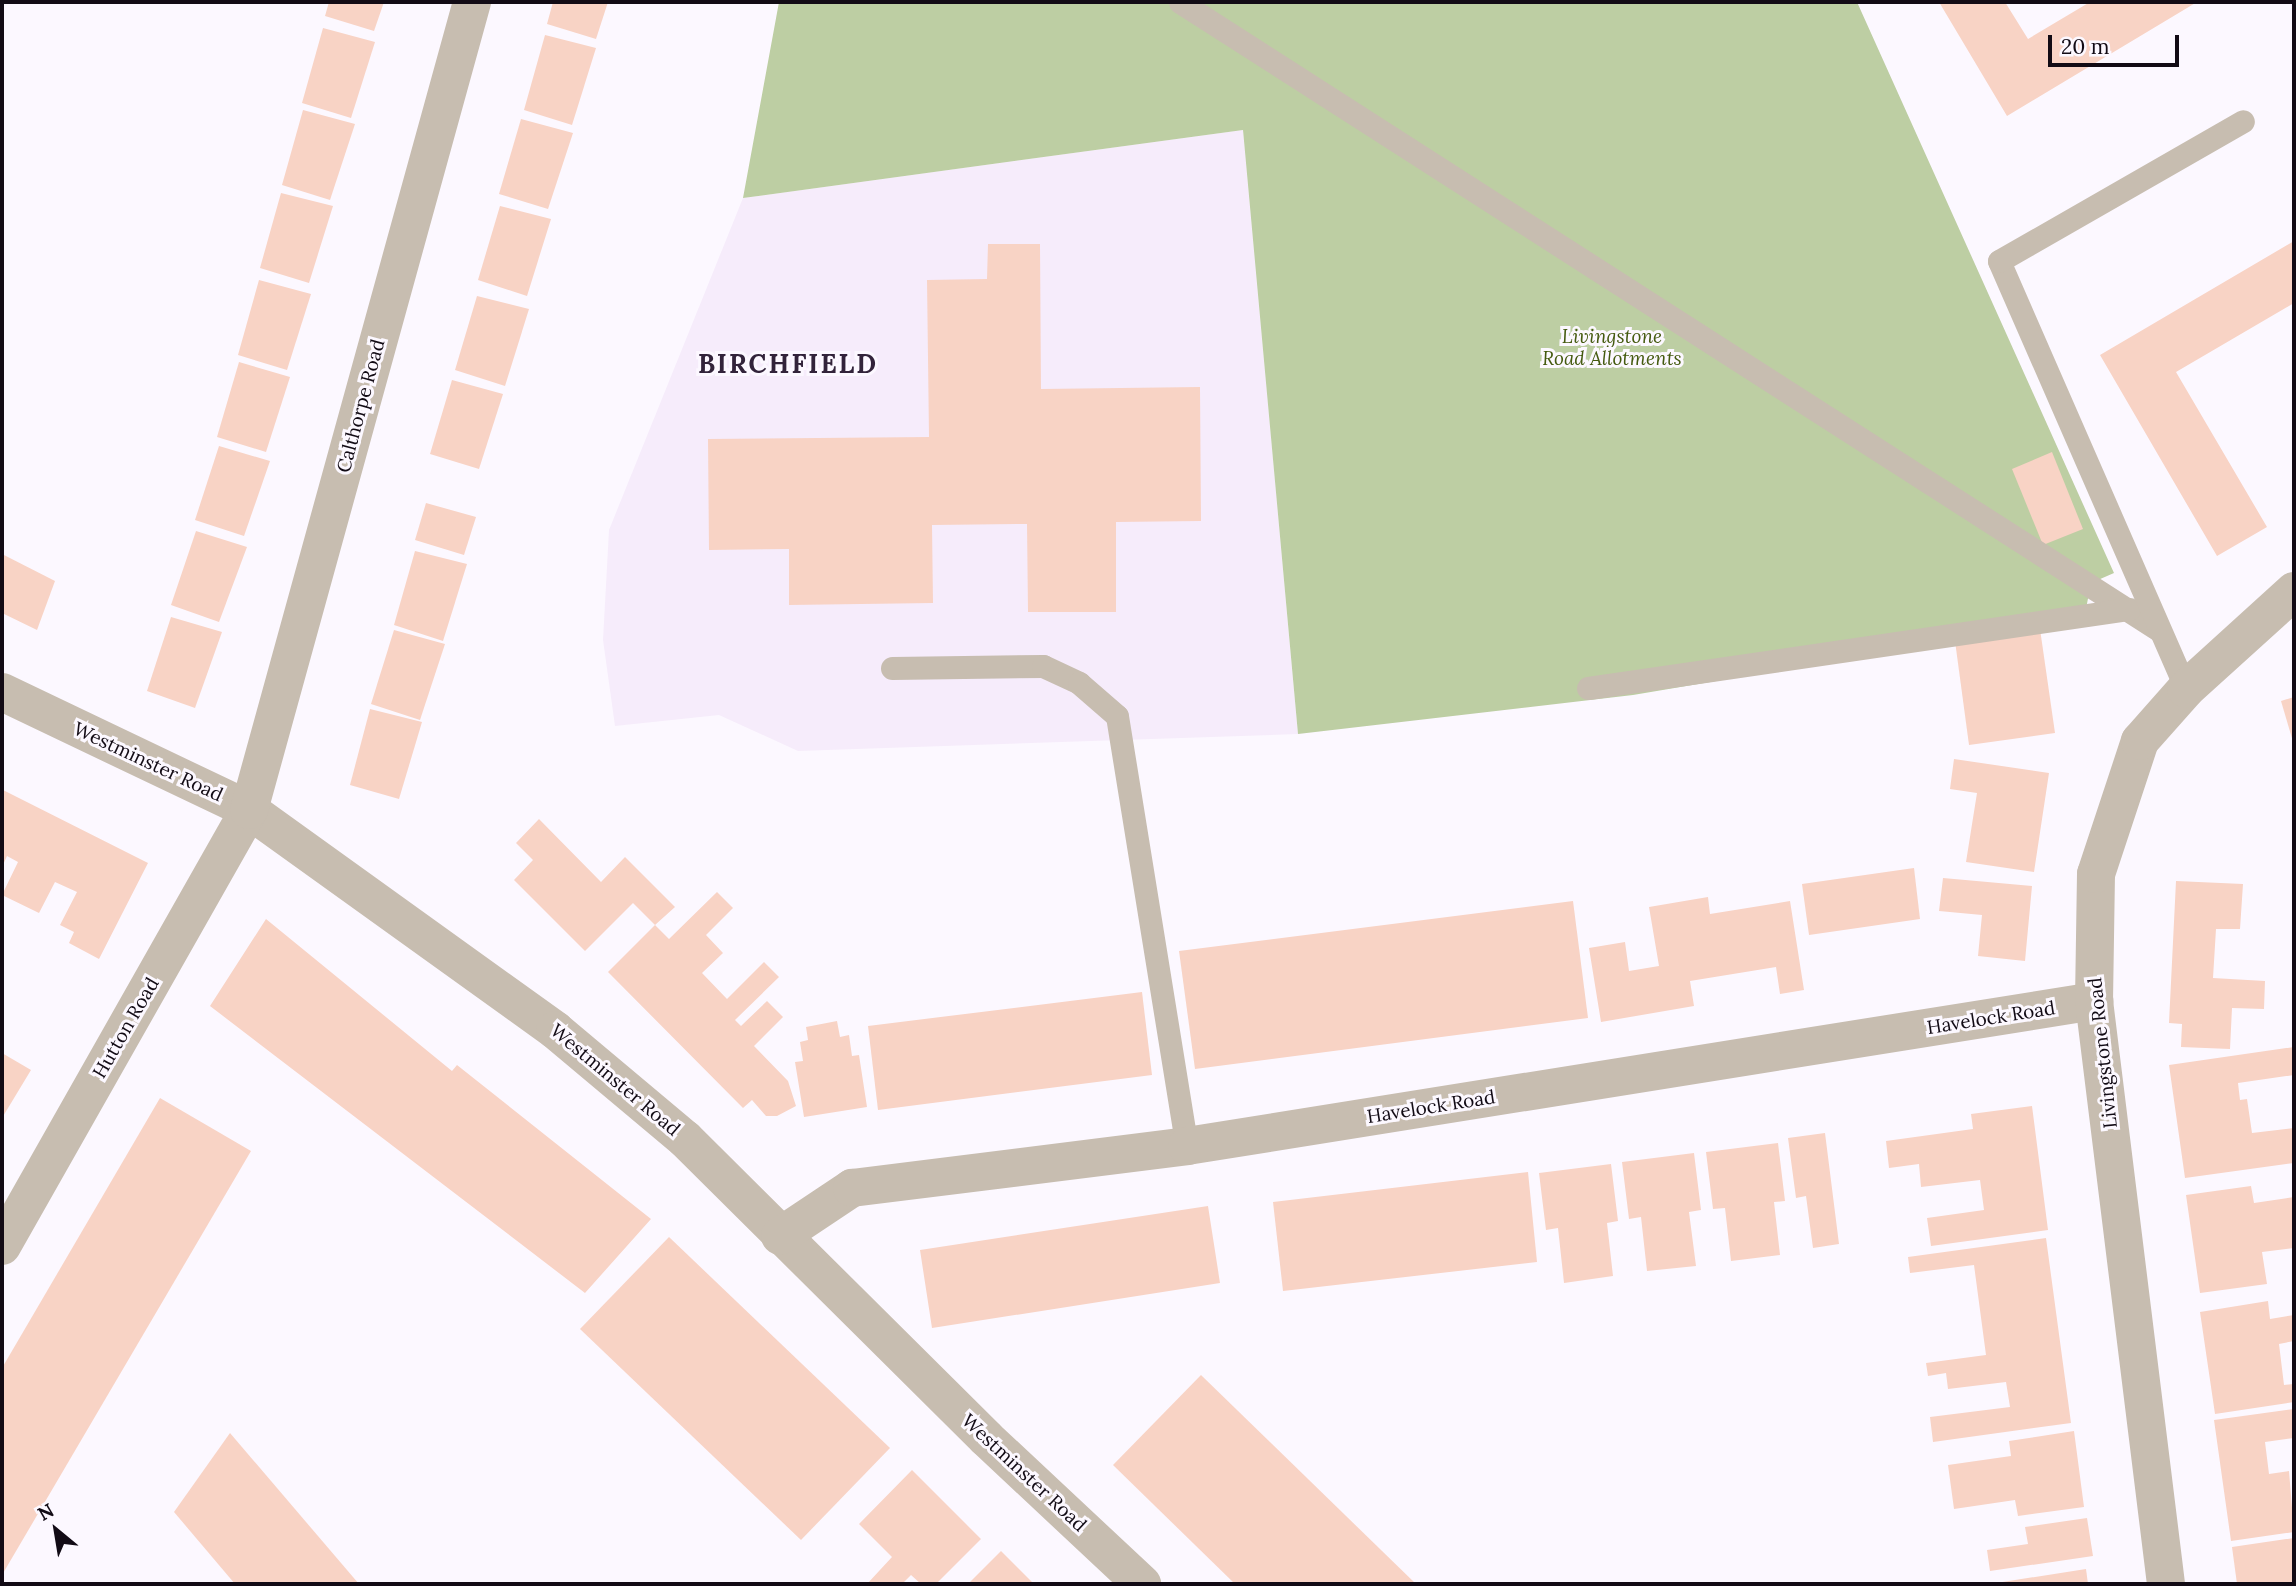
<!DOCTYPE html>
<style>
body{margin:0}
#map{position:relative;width:2296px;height:1586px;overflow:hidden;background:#fcf8ff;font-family:Lora,serif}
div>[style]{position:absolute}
.built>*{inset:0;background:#f6ecfb}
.green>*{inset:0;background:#bdcea3}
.building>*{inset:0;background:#f8d3c5}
.service>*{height:23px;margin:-11.5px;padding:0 11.5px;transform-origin:11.5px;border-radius:11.5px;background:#c7bdb0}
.minor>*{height:38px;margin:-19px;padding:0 19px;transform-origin:19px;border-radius:19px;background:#c7bdb0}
span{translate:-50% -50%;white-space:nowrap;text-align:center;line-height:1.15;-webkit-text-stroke:6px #fcf8ff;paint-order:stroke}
.park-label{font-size:19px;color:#445a0f;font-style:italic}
.street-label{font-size:19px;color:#120b15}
.district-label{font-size:26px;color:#32233a;font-weight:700;letter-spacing:2px}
.frame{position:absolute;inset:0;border:4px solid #120b15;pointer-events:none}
.north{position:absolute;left:21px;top:1495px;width:70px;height:70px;-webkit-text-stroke:5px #fcf8ff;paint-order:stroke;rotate:330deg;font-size:19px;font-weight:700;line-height:28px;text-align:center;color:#120b15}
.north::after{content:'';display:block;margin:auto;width:24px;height:32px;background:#120b15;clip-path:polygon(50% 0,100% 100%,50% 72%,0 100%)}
.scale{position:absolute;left:2048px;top:35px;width:131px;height:32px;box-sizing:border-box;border:4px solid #120b15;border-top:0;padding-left:9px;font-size:21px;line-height:24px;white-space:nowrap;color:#120b15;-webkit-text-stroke:5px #fcf8ff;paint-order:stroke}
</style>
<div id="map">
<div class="built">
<div style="clip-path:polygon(1243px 130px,1298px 734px,798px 751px,719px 715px,615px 726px,603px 640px,609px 530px,743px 198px)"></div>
</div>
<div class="green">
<div style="clip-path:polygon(779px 2px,1857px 2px,2114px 573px,2091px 583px,2085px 614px,1955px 641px,1633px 695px,1298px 734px,1243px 130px,743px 198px)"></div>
</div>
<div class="building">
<div style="clip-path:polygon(329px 2px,384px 2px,374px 31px,325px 16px)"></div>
<div style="clip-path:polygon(553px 2px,608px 2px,596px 39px,547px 24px)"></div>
<div style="clip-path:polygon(1939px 2px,2005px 2px,2028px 39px,2090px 2px,2197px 2px,2007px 116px)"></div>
<div style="clip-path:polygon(323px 28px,375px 42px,351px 118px,302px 103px)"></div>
<div style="clip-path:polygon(545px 35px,596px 48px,572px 125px,524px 110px)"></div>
<div style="clip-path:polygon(303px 110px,355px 124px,330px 200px,282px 185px)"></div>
<div style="clip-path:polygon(521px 119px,573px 133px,548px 209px,499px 194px)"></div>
<div style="clip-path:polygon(281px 193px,333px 206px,309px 283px,260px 268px)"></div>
<div style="clip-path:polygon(500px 206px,551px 219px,527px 296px,478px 280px)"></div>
<div style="clip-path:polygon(2294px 241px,2294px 303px,2176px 372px,2267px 527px,2217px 556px,2100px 355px)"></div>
<div style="clip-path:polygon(988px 244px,1040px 244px,1041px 389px,1200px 387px,1201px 521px,1116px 522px,1116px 612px,1028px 612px,1027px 524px,932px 525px,933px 603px,789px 605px,789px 549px,709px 550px,708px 439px,929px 437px,927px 280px,987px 279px)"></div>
<div style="clip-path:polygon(259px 280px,311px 294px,287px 370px,238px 355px)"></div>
<div style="clip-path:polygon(477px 296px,529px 309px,505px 386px,455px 370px)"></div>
<div style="clip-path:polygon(239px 362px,290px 377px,266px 452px,217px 437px)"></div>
<div style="clip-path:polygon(452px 380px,503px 394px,479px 469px,430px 454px)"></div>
<div style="clip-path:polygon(219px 446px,270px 461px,244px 536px,195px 520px)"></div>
<div style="clip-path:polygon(2052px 452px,2083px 529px,2043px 545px,2012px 469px)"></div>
<div style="clip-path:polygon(426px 503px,476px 517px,464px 555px,415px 540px)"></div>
<div style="clip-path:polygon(196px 531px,247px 547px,219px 622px,171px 605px)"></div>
<div style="clip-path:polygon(415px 551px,467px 564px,443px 641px,394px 625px)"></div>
<div style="clip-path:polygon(2px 554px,55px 581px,37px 630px,2px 613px)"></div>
<div style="clip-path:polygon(171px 617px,222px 632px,195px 708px,147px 691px)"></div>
<div style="clip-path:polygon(2040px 629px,2055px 733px,1969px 745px,1955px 641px)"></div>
<div style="clip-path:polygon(394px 630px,445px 644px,420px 720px,371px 704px)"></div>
<div style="clip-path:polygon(2294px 697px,2294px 745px,2281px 701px)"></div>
<div style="clip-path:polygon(370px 709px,422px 722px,399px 799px,350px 785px)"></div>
<div style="clip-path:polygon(1954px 759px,2049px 773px,2034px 872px,1966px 862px,1977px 793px,1950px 789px)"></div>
<div style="clip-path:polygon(3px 790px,148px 863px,99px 959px,69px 943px,74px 932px,60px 925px,77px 892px,55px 882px,39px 913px,2px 895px,18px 862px,7px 856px,2px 867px)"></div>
<div style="clip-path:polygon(539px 819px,601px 882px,625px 857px,675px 907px,655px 925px,633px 903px,585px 951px,514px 880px,533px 860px,516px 843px)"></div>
<div style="clip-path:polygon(1914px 868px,1920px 919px,1809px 935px,1802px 884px)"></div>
<div style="clip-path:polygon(1943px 878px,2032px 886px,2025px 961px,1978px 956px,1982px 915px,1939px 911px)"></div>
<div style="clip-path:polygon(2176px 881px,2243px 884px,2240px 929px,2216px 929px,2213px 978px,2265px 981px,2264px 1009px,2232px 1008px,2230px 1049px,2181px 1047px,2182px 1024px,2169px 1023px)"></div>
<div style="clip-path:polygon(717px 892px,733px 908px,706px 935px,723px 953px,702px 973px,727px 999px,764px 962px,779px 977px,735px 1020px,741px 1026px,767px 1001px,783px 1017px,754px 1046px,788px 1081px,796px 1106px,777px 1116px,766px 1116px,752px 1100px,743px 1108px,608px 972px,655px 925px,669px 939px)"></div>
<div style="clip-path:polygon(1708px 897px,1710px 914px,1790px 901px,1804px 990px,1780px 994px,1776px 967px,1690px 981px,1694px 1006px,1601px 1022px,1589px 948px,1625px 942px,1629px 971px,1659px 966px,1649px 907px)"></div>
<div style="clip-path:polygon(1573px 901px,1588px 1018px,1195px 1069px,1179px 951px)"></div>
<div style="clip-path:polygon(266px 919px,452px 1071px,457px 1065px,651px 1219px,585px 1293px,210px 1006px)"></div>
<div style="clip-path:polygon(1142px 992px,1152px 1075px,878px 1110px,868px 1026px)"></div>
<div style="clip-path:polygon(837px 1021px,840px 1037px,849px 1035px,852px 1056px,859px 1055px,867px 1107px,804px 1117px,795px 1062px,803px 1061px,800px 1042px,808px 1040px,806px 1027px)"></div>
<div style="clip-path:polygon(2294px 1047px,2294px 1075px,2238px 1083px,2240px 1100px,2247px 1099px,2252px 1133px,2294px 1128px,2294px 1163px,2185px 1178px,2169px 1065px)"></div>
<div style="clip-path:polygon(2px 1053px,31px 1070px,2px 1118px)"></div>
<div style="clip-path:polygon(160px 1098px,251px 1151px,2px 1575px,2px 1368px)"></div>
<div style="clip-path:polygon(2032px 1106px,2048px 1230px,1931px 1246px,1927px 1218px,1984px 1210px,1980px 1180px,1921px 1187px,1919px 1164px,1889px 1168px,1886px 1141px,1973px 1129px,1971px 1114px)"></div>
<div style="clip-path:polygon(1825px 1133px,1839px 1244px,1813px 1248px,1806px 1196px,1796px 1198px,1788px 1138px)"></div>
<div style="clip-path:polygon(1778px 1143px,1785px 1201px,1774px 1202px,1780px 1255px,1731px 1261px,1725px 1208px,1713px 1209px,1706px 1152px)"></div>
<div style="clip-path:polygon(1694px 1153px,1701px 1210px,1689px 1212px,1696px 1266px,1647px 1271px,1641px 1217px,1629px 1219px,1622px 1162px)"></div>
<div style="clip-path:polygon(1611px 1164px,1618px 1221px,1607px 1223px,1613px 1276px,1564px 1283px,1558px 1228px,1546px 1230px,1539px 1173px)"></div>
<div style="clip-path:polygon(1528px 1172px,1537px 1262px,1283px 1291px,1273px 1202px)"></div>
<div style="clip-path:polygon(2251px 1186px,2254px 1203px,2294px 1197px,2294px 1248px,2262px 1252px,2267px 1284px,2200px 1293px,2186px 1195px)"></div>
<div style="clip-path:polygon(1208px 1206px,1220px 1283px,932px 1328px,920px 1250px)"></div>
<div style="clip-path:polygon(669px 1237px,890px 1448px,801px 1540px,580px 1329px)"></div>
<div style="clip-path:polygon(2046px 1238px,2071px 1423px,1933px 1442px,1930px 1417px,2010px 1407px,2006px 1382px,1948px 1389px,1946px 1373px,1928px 1376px,1926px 1363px,1986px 1355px,1974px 1265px,1910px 1273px,1908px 1257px)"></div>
<div style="clip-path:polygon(2268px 1301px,2270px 1319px,2294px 1315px,2294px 1341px,2279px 1344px,2284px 1385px,2294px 1384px,2294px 1402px,2215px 1414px,2200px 1312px)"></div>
<div style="clip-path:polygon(1201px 1375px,1416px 1584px,1235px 1584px,1113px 1465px)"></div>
<div style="clip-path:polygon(2294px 1409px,2294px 1438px,2265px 1442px,2269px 1474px,2289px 1471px,2294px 1532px,2231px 1541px,2214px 1420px)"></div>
<div style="clip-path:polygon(2074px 1431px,2084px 1507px,2018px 1516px,2015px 1500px,1954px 1509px,1948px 1465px,2011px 1456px,2009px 1441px)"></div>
<div style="clip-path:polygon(230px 1433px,359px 1584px,235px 1584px,174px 1512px)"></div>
<div style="clip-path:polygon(912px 1470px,981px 1539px,936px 1584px,921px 1584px,911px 1575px,902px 1584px,867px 1584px,892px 1557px,859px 1524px)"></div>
<div style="clip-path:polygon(2087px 1518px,2093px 1556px,1990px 1571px,1987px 1550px,2028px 1544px,2025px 1527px)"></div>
<div style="clip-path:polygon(2294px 1538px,2294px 1584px,2237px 1584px,2232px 1547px)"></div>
<div style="clip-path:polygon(1001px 1551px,1034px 1584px,968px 1584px)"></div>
<div style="clip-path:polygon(2086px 1569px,2088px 1584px,1996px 1584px,1996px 1583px)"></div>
</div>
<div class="service">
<div style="left:1180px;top:2px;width:1163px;rotate:32.68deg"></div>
<div style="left:892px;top:668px;width:151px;rotate:-0.8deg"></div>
<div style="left:1043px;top:666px;width:40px;rotate:25deg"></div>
<div style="left:1079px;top:683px;width:50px;rotate:41deg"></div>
<div style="left:1117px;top:716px;width:436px;rotate:80.8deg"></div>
<div style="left:1588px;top:688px;width:547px;rotate:-8.31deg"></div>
<div style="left:2186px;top:689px;width:467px;rotate:-113.6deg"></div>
<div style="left:1999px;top:261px;width:281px;rotate:-29.8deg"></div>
</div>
<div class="minor">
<div style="left:2px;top:692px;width:274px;rotate:25.5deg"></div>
<div style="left:249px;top:810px;width:377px;rotate:35.7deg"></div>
<div style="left:555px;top:1030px;width:170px;rotate:40deg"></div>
<div style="left:685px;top:1139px;width:424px;rotate:44.8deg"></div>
<div style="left:986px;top:1438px;width:214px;rotate:43.1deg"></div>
<div style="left:780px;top:1236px;width:87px;rotate:-33.7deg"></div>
<div style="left:852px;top:1188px;width:338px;rotate:-7.1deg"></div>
<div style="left:1187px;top:1146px;width:919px;rotate:-9.08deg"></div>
<div style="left:2px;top:1246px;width:501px;rotate:-60.47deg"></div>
<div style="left:249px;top:810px;width:838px;rotate:-74.57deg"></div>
<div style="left:2166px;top:1584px;width:587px;rotate:-97.04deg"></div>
<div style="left:2094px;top:1001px;width:127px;rotate:-89.1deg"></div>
<div style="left:2096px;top:874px;width:140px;rotate:-71.7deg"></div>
<div style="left:2140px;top:741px;width:69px;rotate:-48.5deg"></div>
<div style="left:2186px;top:689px;width:146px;rotate:-42.2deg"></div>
</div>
<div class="park-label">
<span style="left:1612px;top:348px">Livingstone<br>Road Allotments</span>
</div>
<div class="street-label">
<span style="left:361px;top:406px;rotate:-75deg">Calthorpe Road</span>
<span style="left:148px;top:762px;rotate:25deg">Westminster Road</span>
<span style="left:1991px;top:1018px;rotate:-9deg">Havelock Road</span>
<span style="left:126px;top:1028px;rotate:-60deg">Hutton Road</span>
<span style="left:2103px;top:1053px;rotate:-96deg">Livingstone Road</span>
<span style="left:615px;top:1080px;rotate:40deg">Westminster Road</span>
<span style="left:1431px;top:1107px;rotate:-9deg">Havelock Road</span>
<span style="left:1024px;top:1473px;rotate:43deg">Westminster Road</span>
</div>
<div class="district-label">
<span style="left:788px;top:364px">BIRCHFIELD</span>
</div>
<div class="frame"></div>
<div class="north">N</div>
<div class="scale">20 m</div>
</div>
